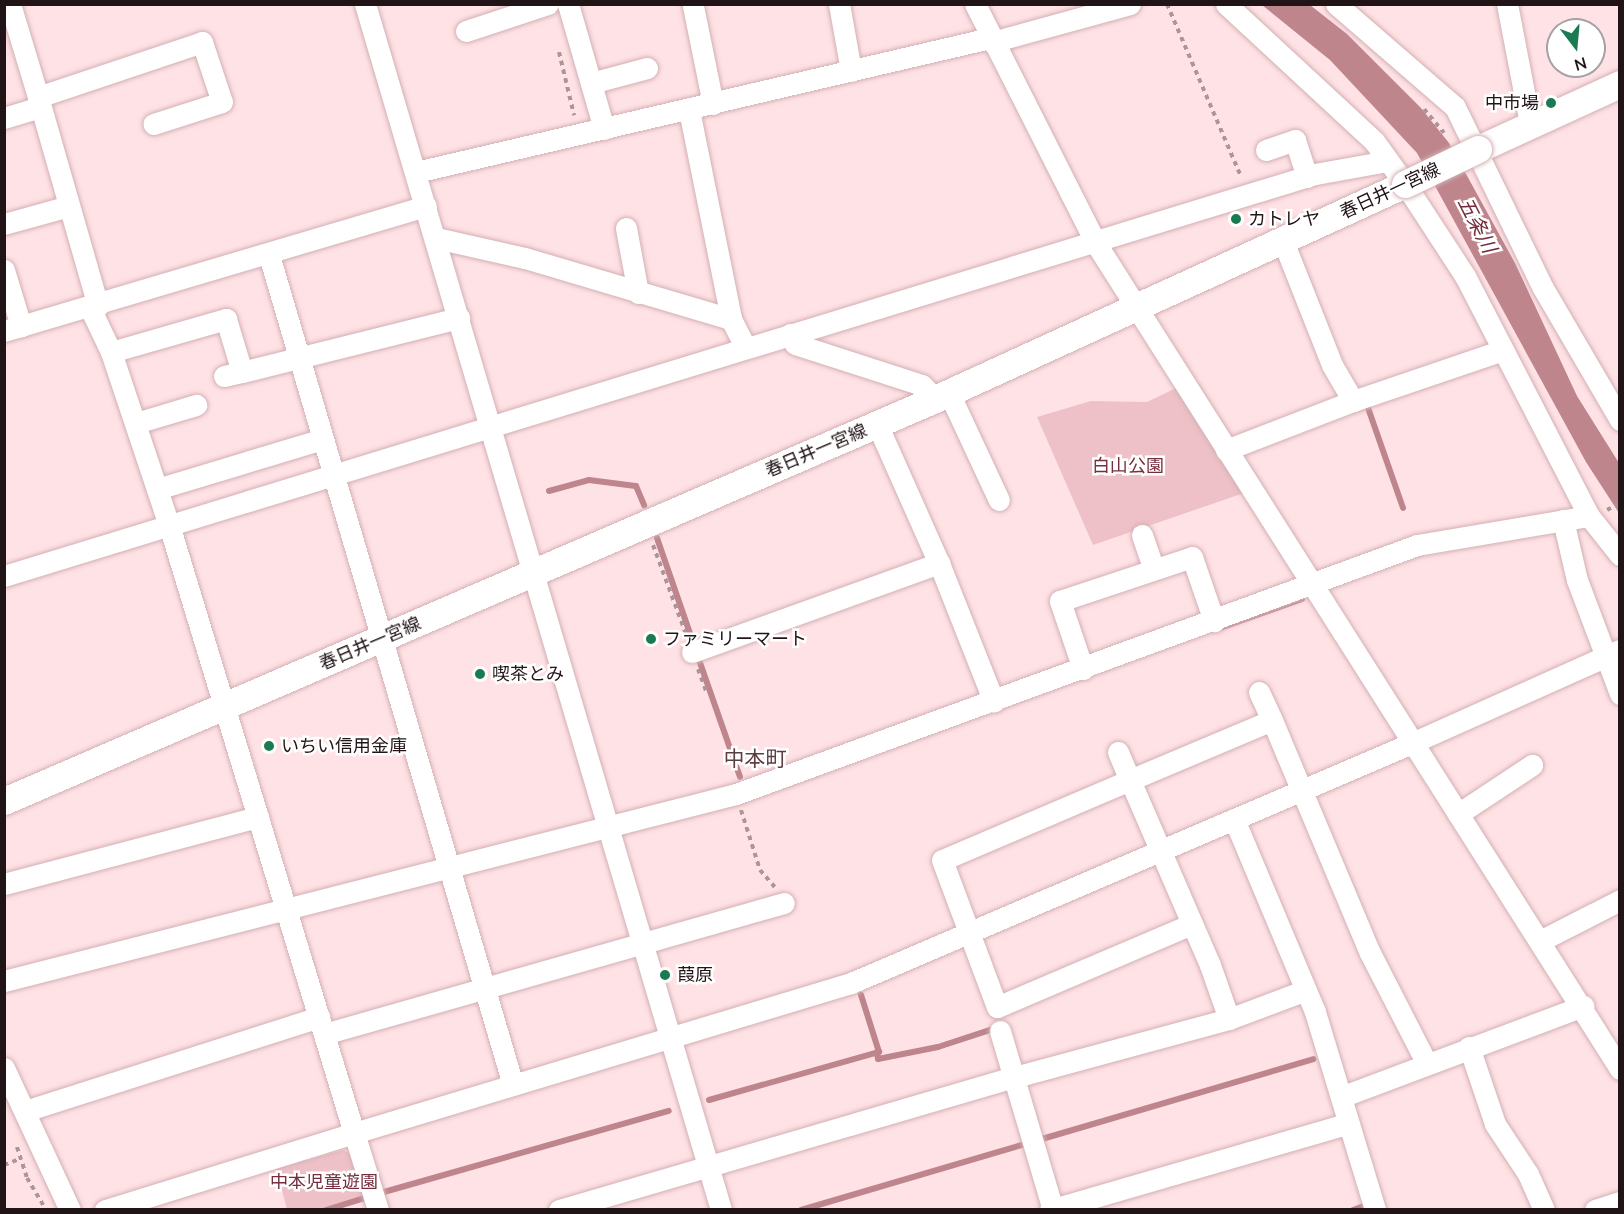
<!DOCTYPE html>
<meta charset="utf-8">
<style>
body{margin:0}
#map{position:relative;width:1624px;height:1214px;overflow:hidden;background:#ffe2e5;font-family:"Nunito Sans","Noto Sans JP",sans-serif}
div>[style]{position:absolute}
.green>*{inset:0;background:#edc1c7}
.water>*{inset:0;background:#be858d}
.stream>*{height:6px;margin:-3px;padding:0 3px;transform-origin:3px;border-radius:3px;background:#be858d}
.path>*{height:4px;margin-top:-2px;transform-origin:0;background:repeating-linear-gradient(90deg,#ac9598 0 4.5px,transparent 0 9px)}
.roads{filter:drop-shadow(0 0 2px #d3b0b4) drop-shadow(0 0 2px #d3b0b4)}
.minor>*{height:21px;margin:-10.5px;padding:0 10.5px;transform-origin:10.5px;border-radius:10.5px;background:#fff}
.major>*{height:27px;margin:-13.5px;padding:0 13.5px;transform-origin:13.5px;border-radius:13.5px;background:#fff}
.bridges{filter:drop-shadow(0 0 2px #d3b0b4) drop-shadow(0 0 2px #d3b0b4)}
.major-bridge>*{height:27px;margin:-13.5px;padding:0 13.5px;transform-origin:13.5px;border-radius:13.5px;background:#fff}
.dots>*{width:16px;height:16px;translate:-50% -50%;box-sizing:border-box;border:3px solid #fff;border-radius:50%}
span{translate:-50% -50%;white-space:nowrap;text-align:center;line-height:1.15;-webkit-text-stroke:5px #fff;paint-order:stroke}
.poi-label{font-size:18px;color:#211416}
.right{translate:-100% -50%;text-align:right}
.left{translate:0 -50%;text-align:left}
.street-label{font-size:18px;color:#211416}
.park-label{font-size:18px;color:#752e3e}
.water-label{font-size:20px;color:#742d3c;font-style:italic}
.quarter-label{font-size:21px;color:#5b3e42}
.frame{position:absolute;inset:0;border:6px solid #211416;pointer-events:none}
.north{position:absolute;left:1546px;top:18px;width:60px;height:60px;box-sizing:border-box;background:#fff;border:2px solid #a6a1a2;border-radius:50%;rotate:164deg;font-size:16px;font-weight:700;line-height:24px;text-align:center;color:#211416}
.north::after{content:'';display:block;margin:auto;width:21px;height:27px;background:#1a7a51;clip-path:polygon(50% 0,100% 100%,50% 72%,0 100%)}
</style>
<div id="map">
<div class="green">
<div style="clip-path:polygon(1176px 388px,1244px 493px,1093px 545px,1037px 417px,1091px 401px,1147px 402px)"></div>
<div style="clip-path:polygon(343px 1150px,354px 1156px,366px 1196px,320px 1209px,287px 1209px,276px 1169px)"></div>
</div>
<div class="water">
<div style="clip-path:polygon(1262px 5px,1310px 5px,1347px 34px,1421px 108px,1449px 143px,1515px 263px,1577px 396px,1619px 463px,1619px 513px,1586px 462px,1417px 153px,1330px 60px)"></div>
</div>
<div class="stream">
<div style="left:1367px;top:405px;width:109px;rotate:70.7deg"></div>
<div style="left:549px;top:491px;width:41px;rotate:-15.4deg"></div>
<div style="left:589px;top:480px;width:47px;rotate:7.3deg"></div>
<div style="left:636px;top:486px;width:21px;rotate:67deg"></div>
<div style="left:657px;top:538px;width:110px;rotate:70.9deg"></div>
<div style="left:1220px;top:628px;width:87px;rotate:-19.5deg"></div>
<div style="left:698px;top:657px;width:127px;rotate:70.7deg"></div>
<div style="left:877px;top:1052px;width:7px;rotate:82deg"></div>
<div style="left:878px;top:1059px;width:61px;rotate:-11.3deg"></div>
<div style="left:938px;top:1047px;width:55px;rotate:-18.1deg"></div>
<div style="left:709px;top:1100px;width:177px;rotate:-15.8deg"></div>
<div style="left:879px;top:1052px;width:60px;rotate:-107.5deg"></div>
<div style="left:1042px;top:1139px;width:283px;rotate:-16.4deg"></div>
<div style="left:384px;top:1192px;width:296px;rotate:-15.9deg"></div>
<div style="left:326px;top:1210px;width:41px;rotate:-17.1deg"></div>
<div style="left:801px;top:1210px;width:234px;rotate:-16.4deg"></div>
<div style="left:1353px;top:1210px;width:12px;rotate:-20deg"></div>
</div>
<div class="path">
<div style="left:1167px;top:4px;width:188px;rotate:66.8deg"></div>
<div style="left:559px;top:52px;width:65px;rotate:76.6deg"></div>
<div style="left:1424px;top:109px;width:31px;rotate:50deg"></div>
<div style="left:1257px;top:211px;width:17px;rotate:65deg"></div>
<div style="left:1607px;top:510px;width:15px;rotate:-28deg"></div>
<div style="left:653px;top:545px;width:95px;rotate:69.7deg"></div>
<div style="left:698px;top:669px;width:23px;rotate:70deg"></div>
<div style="left:741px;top:810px;width:63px;rotate:72.4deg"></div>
<div style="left:760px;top:870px;width:23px;rotate:49deg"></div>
<div style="left:17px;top:1147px;width:33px;rotate:72deg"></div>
<div style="left:27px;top:1178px;width:37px;rotate:59deg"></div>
<div style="left:4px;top:1165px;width:17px;rotate:-21deg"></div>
</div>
<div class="roads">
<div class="minor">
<div style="left:10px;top:4px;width:97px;rotate:73.2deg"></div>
<div style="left:365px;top:4px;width:1257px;rotate:73.55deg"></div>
<div style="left:568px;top:4px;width:130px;rotate:73.9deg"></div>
<div style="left:839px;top:4px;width:68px;rotate:79.8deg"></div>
<div style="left:975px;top:4px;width:267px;rotate:63.2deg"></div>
<div style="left:1095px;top:242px;width:980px;rotate:57.59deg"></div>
<div style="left:1226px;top:4px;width:202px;rotate:42.8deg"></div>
<div style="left:1374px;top:141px;width:53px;rotate:54.2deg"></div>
<div style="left:1405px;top:184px;width:110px;rotate:56.9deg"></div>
<div style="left:1465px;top:276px;width:270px;rotate:62.7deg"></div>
<div style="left:1589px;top:516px;width:50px;rotate:51.5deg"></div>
<div style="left:1336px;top:4px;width:157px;rotate:40.9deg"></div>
<div style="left:1455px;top:107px;width:201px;rotate:64.1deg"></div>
<div style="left:1543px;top:288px;width:153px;rotate:59.7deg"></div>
<div style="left:1507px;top:4px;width:122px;rotate:79.1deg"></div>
<div style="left:693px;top:6px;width:100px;rotate:78.5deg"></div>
<div style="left:466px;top:31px;width:86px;rotate:-18.2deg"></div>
<div style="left:992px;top:42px;width:143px;rotate:-15.4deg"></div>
<div style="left:591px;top:83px;width:58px;rotate:-15deg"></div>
<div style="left:689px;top:110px;width:213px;rotate:78.6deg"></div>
<div style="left:731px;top:319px;width:31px;rotate:63deg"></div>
<div style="left:4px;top:118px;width:38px;rotate:-17deg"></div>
<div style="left:1266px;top:150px;width:31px;rotate:-19deg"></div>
<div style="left:1295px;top:140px;width:39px;rotate:72deg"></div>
<div style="left:416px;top:172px;width:589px;rotate:-13.14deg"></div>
<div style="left:4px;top:224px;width:67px;rotate:-15.5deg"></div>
<div style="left:626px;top:228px;width:66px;rotate:79.5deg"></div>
<div style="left:436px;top:238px;width:91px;rotate:12.7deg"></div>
<div style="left:525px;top:258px;width:215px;rotate:16.5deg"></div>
<div style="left:1283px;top:241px;width:133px;rotate:68.4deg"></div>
<div style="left:1332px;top:365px;width:42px;rotate:59.7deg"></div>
<div style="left:1353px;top:401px;width:158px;rotate:-18.8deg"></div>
<div style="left:269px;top:255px;width:865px;rotate:73.62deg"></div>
<div style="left:4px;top:270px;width:59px;rotate:73.1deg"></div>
<div style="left:98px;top:306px;width:217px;rotate:-106deg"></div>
<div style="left:38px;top:97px;width:173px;rotate:-18.5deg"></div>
<div style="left:202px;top:42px;width:63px;rotate:71.6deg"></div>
<div style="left:222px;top:102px;width:72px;rotate:162.3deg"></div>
<div style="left:90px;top:308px;width:49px;rotate:64.5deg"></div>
<div style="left:111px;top:352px;width:182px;rotate:71.5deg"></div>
<div style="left:169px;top:525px;width:636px;rotate:73.08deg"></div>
<div style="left:354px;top:1133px;width:261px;rotate:162.8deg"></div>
<div style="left:4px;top:331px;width:440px;rotate:-16.5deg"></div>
<div style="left:790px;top:334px;width:11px;rotate:63deg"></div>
<div style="left:795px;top:344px;width:133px;rotate:17.9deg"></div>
<div style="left:922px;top:385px;width:19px;rotate:47deg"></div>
<div style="left:111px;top:352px;width:120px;rotate:-16deg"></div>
<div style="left:226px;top:319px;width:55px;rotate:73.2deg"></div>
<div style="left:242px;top:372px;width:224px;rotate:-14deg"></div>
<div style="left:224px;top:376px;width:18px;rotate:-13deg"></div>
<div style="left:949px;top:393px;width:118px;rotate:65deg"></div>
<div style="left:136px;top:423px;width:63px;rotate:-16.7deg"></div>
<div style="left:877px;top:424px;width:152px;rotate:66deg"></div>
<div style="left:939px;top:563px;width:149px;rotate:68.4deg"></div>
<div style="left:1226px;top:450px;width:136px;rotate:-21.1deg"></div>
<div style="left:157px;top:489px;width:173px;rotate:-16.8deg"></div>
<div style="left:1563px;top:520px;width:62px;rotate:76.9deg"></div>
<div style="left:1577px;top:580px;width:122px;rotate:69.3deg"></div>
<div style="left:1142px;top:535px;width:36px;rotate:71deg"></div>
<div style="left:4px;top:576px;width:1371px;rotate:-17.05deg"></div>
<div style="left:1315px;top:174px;width:73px;rotate:-10.2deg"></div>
<div style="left:692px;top:652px;width:263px;rotate:-19.8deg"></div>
<div style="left:1083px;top:669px;width:72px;rotate:-108.7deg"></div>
<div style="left:1060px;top:601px;width:139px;rotate:-18.4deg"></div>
<div style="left:1192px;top:557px;width:68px;rotate:71deg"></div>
<div style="left:1259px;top:692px;width:31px;rotate:65deg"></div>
<div style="left:1118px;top:752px;width:30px;rotate:67deg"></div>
<div style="left:1130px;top:780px;width:204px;rotate:156.9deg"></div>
<div style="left:942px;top:860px;width:157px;rotate:69.5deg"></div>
<div style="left:997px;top:1007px;width:212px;rotate:-23.1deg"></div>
<div style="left:1458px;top:814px;width:89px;rotate:-33.5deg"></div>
<div style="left:1234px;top:819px;width:209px;rotate:67.2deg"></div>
<div style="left:1315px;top:1012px;width:207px;rotate:73.1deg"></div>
<div style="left:4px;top:884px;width:263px;rotate:-14.8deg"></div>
<div style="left:1540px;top:941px;width:90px;rotate:-27.1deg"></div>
<div style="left:4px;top:981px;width:756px;rotate:-14.33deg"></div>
<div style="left:736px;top:794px;width:725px;rotate:-20.08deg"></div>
<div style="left:1417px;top:545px;width:174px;rotate:-9.6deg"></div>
<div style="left:1229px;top:1019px;width:57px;rotate:-109.4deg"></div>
<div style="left:1210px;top:965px;width:202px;rotate:-113.4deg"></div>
<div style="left:1130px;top:780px;width:154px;rotate:-22.9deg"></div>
<div style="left:1272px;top:720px;width:253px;rotate:67.2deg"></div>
<div style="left:1370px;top:953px;width:125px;rotate:62.8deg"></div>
<div style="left:1000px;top:1031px;width:187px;rotate:73.5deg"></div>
<div style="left:324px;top:1034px;width:478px;rotate:-15.9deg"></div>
<div style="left:1469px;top:1047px;width:81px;rotate:71.3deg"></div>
<div style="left:1495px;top:1124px;width:60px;rotate:56.6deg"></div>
<div style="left:1528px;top:1174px;width:39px;rotate:66deg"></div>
<div style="left:4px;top:1068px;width:157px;rotate:65.1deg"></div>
<div style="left:1341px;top:1097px;width:259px;rotate:-20.6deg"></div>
<div style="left:25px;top:1111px;width:309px;rotate:-17.7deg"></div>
<div style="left:378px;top:1210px;width:81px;rotate:-107.3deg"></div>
<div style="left:354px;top:1133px;width:519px;rotate:-16.79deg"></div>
<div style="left:851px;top:983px;width:610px;rotate:-23.16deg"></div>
<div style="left:1412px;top:743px;width:228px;rotate:-24.1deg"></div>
<div style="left:559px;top:1210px;width:475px;rotate:-16.3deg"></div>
<div style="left:1015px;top:1077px;width:222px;rotate:-15.2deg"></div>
<div style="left:1229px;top:1019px;width:82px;rotate:-20.6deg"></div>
<div style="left:1050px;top:1210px;width:311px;rotate:-16.2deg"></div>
<div style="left:1595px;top:1210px;width:26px;rotate:-18deg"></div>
</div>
<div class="major">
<div style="left:1478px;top:149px;width:156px;rotate:-24.6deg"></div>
<div style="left:4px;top:801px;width:1014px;rotate:-23.35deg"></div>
<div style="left:935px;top:399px;width:517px;rotate:-24.58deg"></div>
</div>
</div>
<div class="bridges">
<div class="major-bridge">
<div style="left:1405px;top:184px;width:81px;rotate:-25.6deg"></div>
</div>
</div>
<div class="dots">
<div style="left:1551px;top:103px;background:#1a7a51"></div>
<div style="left:1236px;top:219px;background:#1a7a51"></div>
<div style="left:651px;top:639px;background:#1a7a51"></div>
<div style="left:480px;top:674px;background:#1a7a51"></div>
<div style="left:269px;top:746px;background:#1a7a51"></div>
<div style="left:665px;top:975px;background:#1a7a51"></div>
</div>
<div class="poi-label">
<span class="right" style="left:1539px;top:103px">中市場</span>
<span class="left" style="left:1248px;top:219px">カトレヤ</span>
<span class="left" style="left:663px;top:639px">ファミリーマート</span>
<span class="left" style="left:492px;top:674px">喫茶とみ</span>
<span class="left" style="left:281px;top:746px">いちい信用金庫</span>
<span class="left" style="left:677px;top:975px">葭原</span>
</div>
<div class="street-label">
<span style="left:1390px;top:191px;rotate:-25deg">春日井一宮線</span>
<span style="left:816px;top:451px;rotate:-23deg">春日井一宮線</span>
<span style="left:370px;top:644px;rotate:-23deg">春日井一宮線</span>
</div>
<div class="park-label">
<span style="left:1128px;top:466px">白山公園</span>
<span style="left:324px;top:1182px">中本児童遊園</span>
</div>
<div class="water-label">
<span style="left:1477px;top:225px;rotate:63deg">五条川</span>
</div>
<div class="quarter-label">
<span style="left:755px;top:759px">中本町</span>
</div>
<div class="frame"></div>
<div class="north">N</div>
</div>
